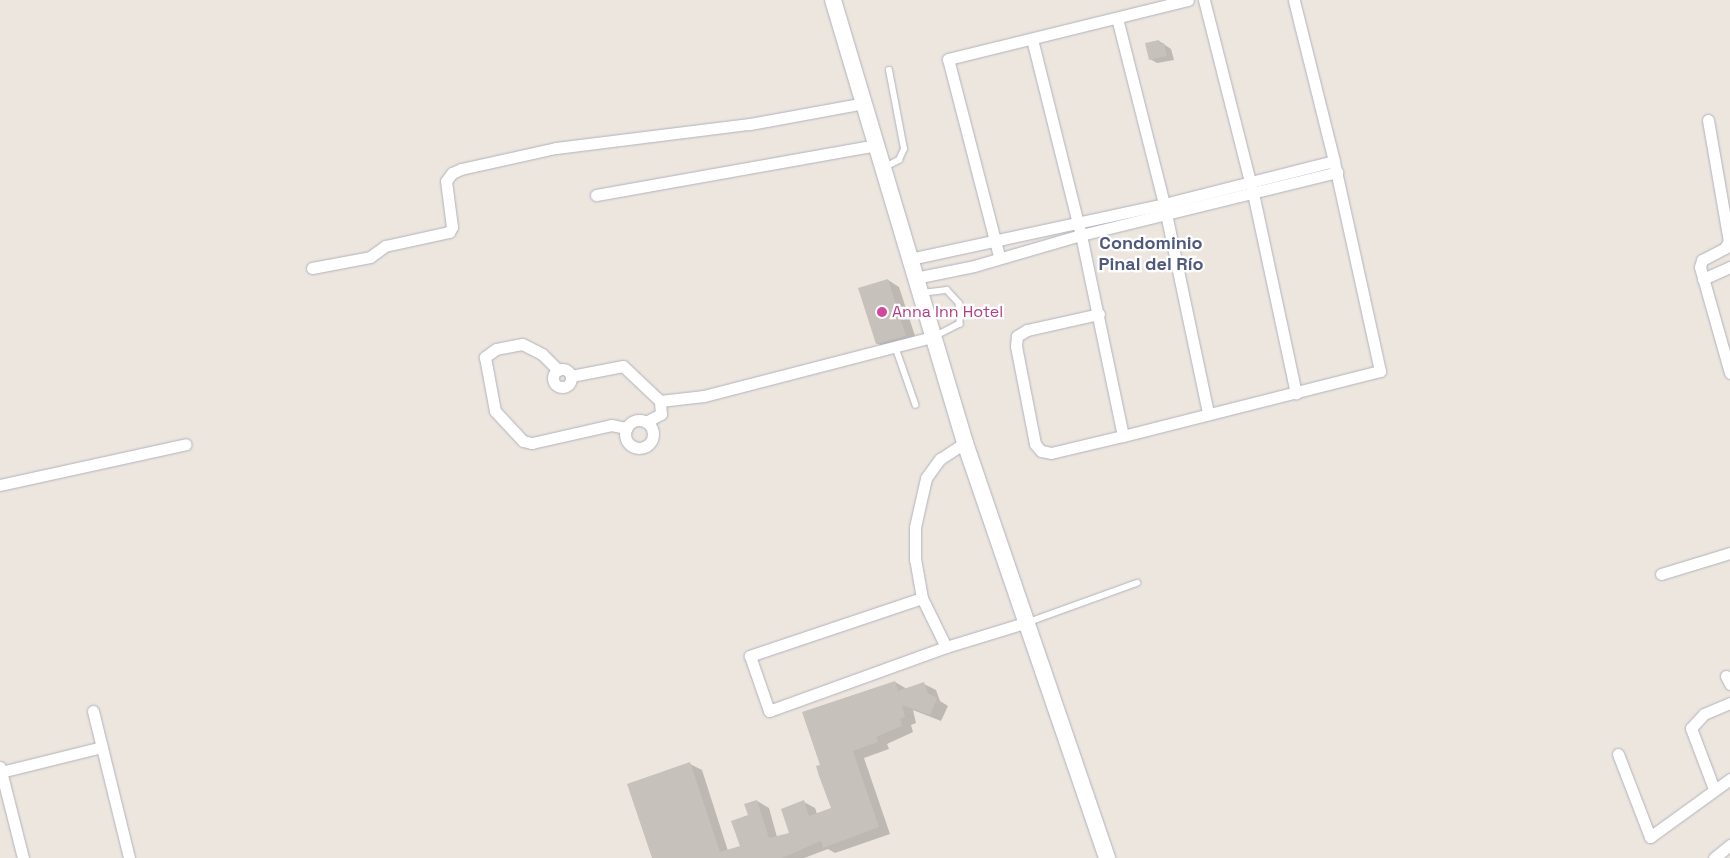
<!DOCTYPE html>
<meta charset="utf-8">
<style>
body{margin:0}
#map{position:relative;width:1730px;height:858px;overflow:hidden;background:#ede6df;font-family:"Space Grotesk",sans-serif}
div>[style]{position:absolute}
.shadow>*{inset:0;background:#0003}
.building>*{inset:0;background:#c6c1bb}
.roads{filter:drop-shadow(0 0 1px #b0b2bc) drop-shadow(0 0 1px #b0b2bc)}
.service>*{height:5.5px;margin:-2.75px;padding:0 2.75px;transform-origin:2.75px;border-radius:2.75px;background:#fff}
.minor>*{height:11px;margin:-5.5px;padding:0 5.5px;transform-origin:5.5px;border-radius:5.5px;background:#fff}
.minor>.ring{margin:-5.5px;padding:0;box-sizing:content-box;background:none;border:11px solid #fff;border-radius:50%}
.secondary>*{height:16px;margin:-8px;padding:0 8px;transform-origin:8px;border-radius:8px;background:#fff}
.dots>*{width:14px;height:14px;translate:-50% -50%;box-sizing:border-box;border:2px solid #fff;border-radius:50%}
span{translate:-50% -50%;white-space:nowrap;text-align:center;line-height:1.15;-webkit-text-stroke:4.5px #fff;paint-order:stroke}
.hotel-label{font-size:16px;color:#b23c85}
.left{translate:0 -50%;text-align:left}
.neighbourhood-label{font-size:18px;color:#4e597c;font-weight:700}
</style>
<div id="map">
<div class="shadow">
<div style="clip-path:polygon(1159px 41px,1171px 49px,1174px 60px,1157px 63px,1150px 59px)"></div>
<div style="clip-path:polygon(888px 280px,899px 287px,917px 342px,888px 350px,877px 343px)"></div>
<div style="clip-path:polygon(895px 682px,907px 689px,924px 684px,936px 690px,940px 701px,948px 706px,941px 721px,913px 710px,916px 723px,911px 725px,913px 732px,887px 744px,889px 749px,864px 758px,890px 834px,835px 853px,828px 849px,804px 858px,653px 858px,690px 764px,702px 770px,728px 851px,742px 847px,750px 816px,757px 801px,769px 808px,777px 837px,791px 834px,804px 802px,815px 808px,817px 814px,833px 808px,821px 765px)"></div>
</div>
<div class="building">
<div style="clip-path:polygon(1159px 40px,1160px 44px,1164px 43px,1167px 56px,1149px 60px,1145px 43px)"></div>
<div style="clip-path:polygon(888px 279px,906px 336px,876px 344px,858px 288px)"></div>
<div style="clip-path:polygon(895px 681px,898px 691px,924px 682px,928px 693px,937px 698px,930px 715px,902px 705px,905px 717px,900px 719px,902px 726px,876px 737px,878px 742px,853px 751px,879px 827px,823px 848px,821px 841px,782px 858px,652px 858px,627px 784px,690px 762px,720px 852px,740px 846px,731px 821px,748px 815px,744px 804px,757px 800px,769px 838px,789px 833px,781px 809px,804px 800px,809px 816px,831px 808px,819px 776px,816px 766px,820px 765px,802px 712px)"></div>
</div>
<div class="roads">
<div class="service">
<div style="left:885px;top:167px;width:16px;rotate:-27deg"></div>
<div style="left:899px;top:160px;width:12px;rotate:-66deg"></div>
<div style="left:904px;top:149px;width:80px;rotate:-100.8deg"></div>
<div style="left:922px;top:293px;width:25px;rotate:-7deg"></div>
<div style="left:947px;top:290px;width:18px;rotate:47deg"></div>
<div style="left:959px;top:303px;width:21px;rotate:87deg"></div>
<div style="left:960px;top:324px;width:29px;rotate:153deg"></div>
<div style="left:896px;top:348px;width:60px;rotate:70.7deg"></div>
<div style="left:1029px;top:622px;width:115px;rotate:-19.9deg"></div>
</div>
<div class="minor">
<div style="left:1204px;top:0;width:199px;rotate:75.8deg"></div>
<div style="left:1253px;top:193px;width:205px;rotate:77.9deg"></div>
<div style="left:1117px;top:18px;width:192px;rotate:75.8deg"></div>
<div style="left:1164px;top:204px;width:214px;rotate:78.1deg"></div>
<div style="left:1032px;top:39px;width:202px;rotate:76deg"></div>
<div style="left:1081px;top:235px;width:205px;rotate:78.2deg"></div>
<div style="left:1708px;top:120px;width:123px;rotate:80.2deg"></div>
<div style="left:1729px;top:241px;width:8px;rotate:120deg"></div>
<div style="left:1725px;top:248px;width:26px;rotate:152deg"></div>
<div style="left:1702px;top:260px;width:7px;rotate:106deg"></div>
<div style="left:1700px;top:267px;width:110px;rotate:74.2deg"></div>
<div style="left:596px;top:195px;width:284px;rotate:-10.1deg"></div>
<div style="left:999px;top:256px;width:203px;rotate:-104.5deg"></div>
<div style="left:948px;top:59px;width:247px;rotate:-13.8deg"></div>
<div style="left:910px;top:259px;width:260px;rotate:-12.2deg"></div>
<div style="left:1164px;top:204px;width:175px;rotate:-14.2deg"></div>
<div style="left:312px;top:268px;width:59px;rotate:-10.7deg"></div>
<div style="left:370px;top:257px;width:19px;rotate:-36deg"></div>
<div style="left:385px;top:246px;width:66px;rotate:-12.3deg"></div>
<div style="left:449px;top:232px;width:6px;rotate:-59deg"></div>
<div style="left:452px;top:227px;width:46px;rotate:-97.4deg"></div>
<div style="left:446px;top:181px;width:10px;rotate:-53deg"></div>
<div style="left:452px;top:173px;width:10px;rotate:-24deg"></div>
<div style="left:461px;top:169px;width:97px;rotate:-12.5deg"></div>
<div style="left:556px;top:148px;width:195px;rotate:-7.1deg"></div>
<div style="left:750px;top:124px;width:116px;rotate:-10.4deg"></div>
<div style="left:915px;top:278px;width:60px;rotate:-11.5deg"></div>
<div style="left:974px;top:266px;width:111px;rotate:-16.2deg"></div>
<div style="left:1081px;top:235px;width:264px;rotate:-13.8deg"></div>
<div style="left:1703px;top:279px;width:30px;rotate:-24deg"></div>
<div style="left:1099px;top:314px;width:74px;rotate:167.5deg"></div>
<div style="left:1027px;top:330px;width:12px;rotate:149deg"></div>
<div style="left:1017px;top:336px;width:10px;rotate:96deg"></div>
<div style="left:1016px;top:346px;width:100px;rotate:79deg"></div>
<div style="left:1035px;top:444px;width:9px;rotate:49deg"></div>
<div style="left:1041px;top:451px;width:10px;rotate:11deg"></div>
<div style="left:1051px;top:453px;width:74px;rotate:-13.3deg"></div>
<div style="left:1123px;top:436px;width:265px;rotate:-14.2deg"></div>
<div style="left:1380px;top:371px;width:215px;rotate:-102.4deg"></div>
<div style="left:1334px;top:161px;width:166px;rotate:-104deg"></div>
<div class="ring" style="left:553px;top:369px;width:7px;height:7px"></div>
<div style="left:558px;top:370px;width:23px;rotate:-135deg"></div>
<div style="left:542px;top:354px;width:22px;rotate:-153deg"></div>
<div style="left:522px;top:344px;width:26px;rotate:169deg"></div>
<div style="left:496px;top:349px;width:14px;rotate:144deg"></div>
<div style="left:485px;top:357px;width:55px;rotate:79.5deg"></div>
<div style="left:495px;top:411px;width:41px;rotate:47deg"></div>
<div style="left:523px;top:441px;width:9px;rotate:13deg"></div>
<div style="left:532px;top:443px;width:81px;rotate:-12.8deg"></div>
<div style="left:611px;top:425px;width:16px;rotate:11deg"></div>
<div style="left:571px;top:376px;width:53px;rotate:-10.9deg"></div>
<div style="left:623px;top:366px;width:51px;rotate:43.4deg"></div>
<div style="left:660px;top:401px;width:13px;rotate:86deg"></div>
<div style="left:661px;top:414px;width:17px;rotate:152deg"></div>
<div style="left:660px;top:401px;width:44px;rotate:-6.5deg"></div>
<div style="left:704px;top:396px;width:236px;rotate:-14.5deg"></div>
<div class="ring" style="left:625px;top:420px;width:17px;height:17px"></div>
<div style="left:0;top:485px;width:190px;rotate:-12.4deg"></div>
<div style="left:1661px;top:574px;width:72px;rotate:-16.9deg"></div>
<div style="left:922px;top:598px;width:182px;rotate:161.4deg"></div>
<div style="left:750px;top:656px;width:58px;rotate:70.9deg"></div>
<div style="left:769px;top:711px;width:188px;rotate:-19.9deg"></div>
<div style="left:946px;top:647px;width:82px;rotate:-17.1deg"></div>
<div style="left:946px;top:647px;width:55px;rotate:-116.1deg"></div>
<div style="left:922px;top:598px;width:39px;rotate:-100deg"></div>
<div style="left:915px;top:560px;width:33px;rotate:-90deg"></div>
<div style="left:915px;top:527px;width:50px;rotate:-77.3deg"></div>
<div style="left:926px;top:478px;width:24px;rotate:-54deg"></div>
<div style="left:940px;top:459px;width:30px;rotate:-33deg"></div>
<div style="left:1726px;top:676px;width:9px;rotate:63deg"></div>
<div style="left:93px;top:711px;width:151px;rotate:76.2deg"></div>
<div style="left:1618px;top:754px;width:89px;rotate:68.9deg"></div>
<div style="left:1650px;top:837px;width:99px;rotate:-35.9deg"></div>
<div style="left:0;top:767px;width:94px;rotate:75.8deg"></div>
<div style="left:1px;top:772px;width:104px;rotate:-13.9deg"></div>
<div style="left:1714px;top:789px;width:65px;rotate:-110.7deg"></div>
<div style="left:1691px;top:728px;width:19px;rotate:-47deg"></div>
<div style="left:1704px;top:714px;width:28px;rotate:-23deg"></div>
<div style="left:1714px;top:858px;width:21px;rotate:-39deg"></div>
</div>
<div class="secondary">
<div style="left:833px;top:0;width:462px;rotate:73.4deg"></div>
<div style="left:965px;top:443px;width:439px;rotate:71.1deg"></div>
</div>
</div>
<div class="dots">
<div style="left:882px;top:312px;background:#d1479c"></div>
</div>
<div class="hotel-label">
<span class="left" style="left:892px;top:312px">Anna Inn Hotel</span>
</div>
<div class="neighbourhood-label">
<span style="left:1151px;top:254px">Condominio<br>Pinal del Río</span>
</div>
</div>
